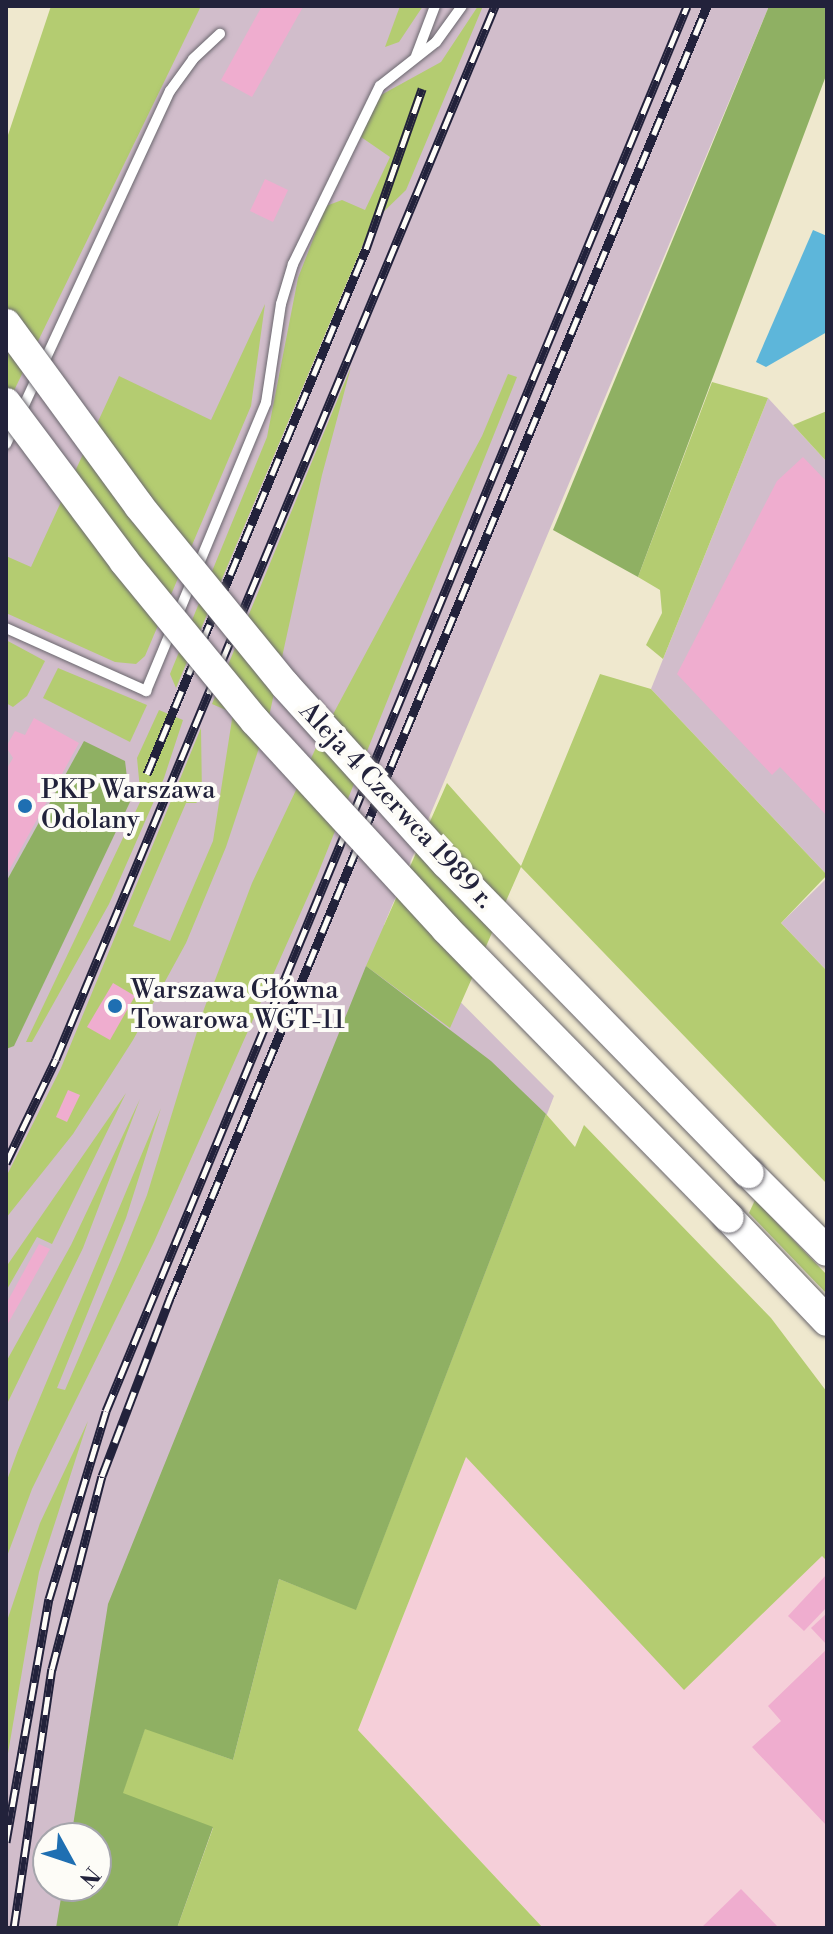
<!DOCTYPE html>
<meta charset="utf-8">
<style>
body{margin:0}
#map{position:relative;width:833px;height:1934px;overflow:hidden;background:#efe8ce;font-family:"Libre Bodoni",serif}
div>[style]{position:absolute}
.built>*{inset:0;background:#f5cfd9}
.industrial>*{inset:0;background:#d1bdcb}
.green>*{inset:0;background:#b4cc71}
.forest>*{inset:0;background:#8fb063}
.water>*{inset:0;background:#5db6da}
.building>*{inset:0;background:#efadcf}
.roads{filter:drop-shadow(0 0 2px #6a676e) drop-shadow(0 0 2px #6a676e)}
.service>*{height:10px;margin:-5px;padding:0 5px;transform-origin:5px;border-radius:5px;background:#fff}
.secondary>*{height:30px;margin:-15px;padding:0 15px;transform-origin:15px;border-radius:15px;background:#fff}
.rail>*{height:9px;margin-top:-4.5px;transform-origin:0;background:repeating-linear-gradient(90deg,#fdfcf7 0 18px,#22223b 0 36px);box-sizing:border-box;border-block:2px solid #22223b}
.bridges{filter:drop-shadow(0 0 2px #6a676e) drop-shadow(0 0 2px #6a676e)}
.secondary-bridge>*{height:30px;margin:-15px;padding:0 15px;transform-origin:15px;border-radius:15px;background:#fff}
.dots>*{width:22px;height:22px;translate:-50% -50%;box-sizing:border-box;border:4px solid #fdfcf7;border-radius:50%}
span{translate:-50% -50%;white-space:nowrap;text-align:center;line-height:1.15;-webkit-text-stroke:8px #fdfcf7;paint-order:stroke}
.poi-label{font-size:26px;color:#22223b}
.left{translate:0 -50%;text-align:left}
.street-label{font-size:26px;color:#22223b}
.frame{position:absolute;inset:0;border:8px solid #22223b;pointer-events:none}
.north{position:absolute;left:32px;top:1822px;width:80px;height:80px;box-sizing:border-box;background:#fdfcf7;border:2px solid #a5a5ac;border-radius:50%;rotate:130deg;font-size:22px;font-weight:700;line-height:32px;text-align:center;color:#22223b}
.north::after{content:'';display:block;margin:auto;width:28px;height:36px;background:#1f6fb2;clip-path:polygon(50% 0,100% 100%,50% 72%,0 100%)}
</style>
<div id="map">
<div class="built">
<div style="clip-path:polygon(466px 1456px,684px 1689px,822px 1556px,827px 1561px,827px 1928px,543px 1928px,358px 1730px)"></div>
</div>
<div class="industrial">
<div style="clip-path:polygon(evenodd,97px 6px,769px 6px,384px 925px,554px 1096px,356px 1610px,279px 1579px,233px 1760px,145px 1729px,123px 1793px,213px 1827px,177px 1928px,6px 1928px,6px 141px,97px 6px,48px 1838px,96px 1838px,96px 1886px,48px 1886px,48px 1838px)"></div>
<div style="clip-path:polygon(768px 398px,827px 462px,827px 875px,651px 689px)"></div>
<div style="clip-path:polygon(827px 878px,827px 971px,781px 923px)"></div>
</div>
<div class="green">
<div style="clip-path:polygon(51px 6px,201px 6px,6px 407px,6px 141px)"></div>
<div style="clip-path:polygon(400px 6px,423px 6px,399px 42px,385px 47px)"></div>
<div style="clip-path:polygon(478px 6px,483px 6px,406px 190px,372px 223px,176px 688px,170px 674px,267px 437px,298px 278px,326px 206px,342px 200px,365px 210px,390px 157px,361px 137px,372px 107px,381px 95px,441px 62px)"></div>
<div style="clip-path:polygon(265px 304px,251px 406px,145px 656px,136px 664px,115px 662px,6px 613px,6px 556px,31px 567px,119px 376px,211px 420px)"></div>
<div style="clip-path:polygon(351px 367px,322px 475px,268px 721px,226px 847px,186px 943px,133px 1040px,73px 1134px,6px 1218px,6px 1177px,61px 1068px,201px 728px,202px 797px,196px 803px,186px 803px,133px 926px,170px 941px,213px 841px,233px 713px,212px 704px)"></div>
<div style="clip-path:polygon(508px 374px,517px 377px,317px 876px,154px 1242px,32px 1489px,6px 1559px,6px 1483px,18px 1450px,161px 1108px,126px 1218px,57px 1388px,65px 1390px,121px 1260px,147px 1195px,204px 1009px,252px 883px,323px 733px,482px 436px)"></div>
<div style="clip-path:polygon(712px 382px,768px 398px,663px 659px,646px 645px,662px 613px,660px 590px,638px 577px)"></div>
<div style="clip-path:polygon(827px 411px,827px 462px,793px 425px)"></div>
<div style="clip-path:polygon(6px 640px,45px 661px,27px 696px,13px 707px,6px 703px)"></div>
<div style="clip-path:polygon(58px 668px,147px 705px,130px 742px,43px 698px)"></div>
<div style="clip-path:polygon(600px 674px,651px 689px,827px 875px,781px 923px,827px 971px,827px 1184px,521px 867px,450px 1028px,366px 966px,447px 783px,521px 866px)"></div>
<div style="clip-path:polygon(159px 710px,183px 720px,164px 778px,109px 904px,32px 1042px,26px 1042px,141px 800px,137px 758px)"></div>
<div style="clip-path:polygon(126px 1093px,52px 1244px,37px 1237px,6px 1291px,6px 1267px)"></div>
<div style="clip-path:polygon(140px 1099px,83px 1248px,6px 1406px,6px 1362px,71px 1245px)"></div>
<div style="clip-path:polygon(546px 1114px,575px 1147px,584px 1125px,771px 1318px,827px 1392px,827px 1561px,822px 1556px,684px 1690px,466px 1457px,358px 1730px,543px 1928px,177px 1928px,213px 1828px,122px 1794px,145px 1728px,233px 1760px,279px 1579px,356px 1609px)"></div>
<div style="clip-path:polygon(755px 1200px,827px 1275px,827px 1294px,749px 1213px)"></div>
<div style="clip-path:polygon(88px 1421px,39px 1572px,6px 1765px,6px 1624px,40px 1523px)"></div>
</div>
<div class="forest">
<div style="clip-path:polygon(769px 6px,827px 6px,827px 73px,638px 577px,553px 530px)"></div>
<div style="clip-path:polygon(84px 741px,125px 761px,130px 802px,14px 1046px,6px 1049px,6px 882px)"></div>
<div style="clip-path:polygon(366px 966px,491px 1061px,546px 1114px,356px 1610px,279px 1579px,233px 1760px,145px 1729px,123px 1793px,213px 1827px,177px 1928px,56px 1928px,63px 1886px,96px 1886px,96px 1838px,71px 1838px,108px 1604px)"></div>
</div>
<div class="water">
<div style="clip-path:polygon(813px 230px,827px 236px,827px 332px,766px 367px,756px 362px)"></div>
</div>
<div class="building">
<div style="clip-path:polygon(262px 6px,303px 7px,252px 97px,221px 80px)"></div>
<div style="clip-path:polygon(265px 179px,288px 190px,273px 222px,250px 211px)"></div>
<div style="clip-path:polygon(803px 457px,827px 482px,827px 816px,780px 767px,772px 775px,677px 674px,777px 481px)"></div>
<div style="clip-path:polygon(34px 718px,79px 743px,6px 876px,6px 770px,13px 758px,6px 747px,15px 731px,25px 735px)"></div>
<div style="clip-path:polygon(113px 983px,135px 996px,110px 1040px,87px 1027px)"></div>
<div style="clip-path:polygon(68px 1090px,80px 1095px,67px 1122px,56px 1117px)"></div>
<div style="clip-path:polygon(39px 1244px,50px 1249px,6px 1327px,6px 1304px)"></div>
<div style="clip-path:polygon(827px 1574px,827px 1607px,804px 1631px,788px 1616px)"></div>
<div style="clip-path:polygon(827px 1613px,827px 1645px,811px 1628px)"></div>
<div style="clip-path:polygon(827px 1649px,827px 1826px,752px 1747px,781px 1721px,768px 1706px)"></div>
<div style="clip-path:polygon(741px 1889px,779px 1928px,701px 1928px)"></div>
</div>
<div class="roads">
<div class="service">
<div style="left:416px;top:56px;width:53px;rotate:-69.2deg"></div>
<div style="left:6px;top:444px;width:389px;rotate:-65.1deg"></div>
<div style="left:170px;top:91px;width:39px;rotate:-54deg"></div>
<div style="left:193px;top:59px;width:37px;rotate:-43deg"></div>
<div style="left:6px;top:628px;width:154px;rotate:24.2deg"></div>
<div style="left:146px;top:691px;width:312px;rotate:-67.4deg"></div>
<div style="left:266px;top:403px;width:100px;rotate:-81.4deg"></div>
<div style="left:281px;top:304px;width:42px;rotate:-73.3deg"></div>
<div style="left:293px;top:264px;width:198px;rotate:-64deg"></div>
<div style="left:380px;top:86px;width:71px;rotate:-38.2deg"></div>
<div style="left:436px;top:42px;width:44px;rotate:-54.2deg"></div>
</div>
<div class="secondary">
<div style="left:749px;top:1173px;width:110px;rotate:45deg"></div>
<div style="left:729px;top:1218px;width:142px;rotate:46.4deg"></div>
</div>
</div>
<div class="rail">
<div style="left:147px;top:774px;width:569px;rotate:-67.36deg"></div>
<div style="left:366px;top:249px;width:170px;rotate:-70.7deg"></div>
<div style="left:6px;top:1163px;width:115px;rotate:-64.3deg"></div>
<div style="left:56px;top:1059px;width:1141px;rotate:-67.37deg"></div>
<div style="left:6px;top:1842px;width:247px;rotate:-80deg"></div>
<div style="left:49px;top:1599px;width:196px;rotate:-73.1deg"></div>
<div style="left:106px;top:1411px;width:1520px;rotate:-67.53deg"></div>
<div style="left:14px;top:1928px;width:262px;rotate:-81.7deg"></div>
<div style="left:52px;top:1669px;width:199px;rotate:-75.5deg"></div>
<div style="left:102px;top:1476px;width:191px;rotate:-69.1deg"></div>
<div style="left:170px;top:1298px;width:1399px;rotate:-67.43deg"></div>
</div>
<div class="bridges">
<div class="secondary-bridge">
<div style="left:6px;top:324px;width:225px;rotate:53.8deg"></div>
<div style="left:139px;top:506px;width:231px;rotate:50.8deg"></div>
<div style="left:285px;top:685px;width:241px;rotate:47.9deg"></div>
<div style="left:447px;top:864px;width:432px;rotate:45.7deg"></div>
<div style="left:6px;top:403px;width:197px;rotate:53.2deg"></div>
<div style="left:124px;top:561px;width:207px;rotate:50.7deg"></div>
<div style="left:255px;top:721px;width:282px;rotate:47.4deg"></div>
<div style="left:446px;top:929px;width:404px;rotate:45.6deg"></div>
</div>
</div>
<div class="dots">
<div style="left:25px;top:806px;background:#1f6fb2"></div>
<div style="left:115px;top:1006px;background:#1f6fb2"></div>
</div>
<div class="poi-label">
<span class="left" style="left:41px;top:806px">PKP Warszawa<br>Odolany</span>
<span class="left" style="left:131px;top:1006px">Warszawa Główna<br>Towarowa WGT-11</span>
</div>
<div class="street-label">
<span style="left:396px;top:806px;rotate:47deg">Aleja 4 Czerwca 1989 r.</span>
</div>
<div class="frame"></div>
<div class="north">N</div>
</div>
